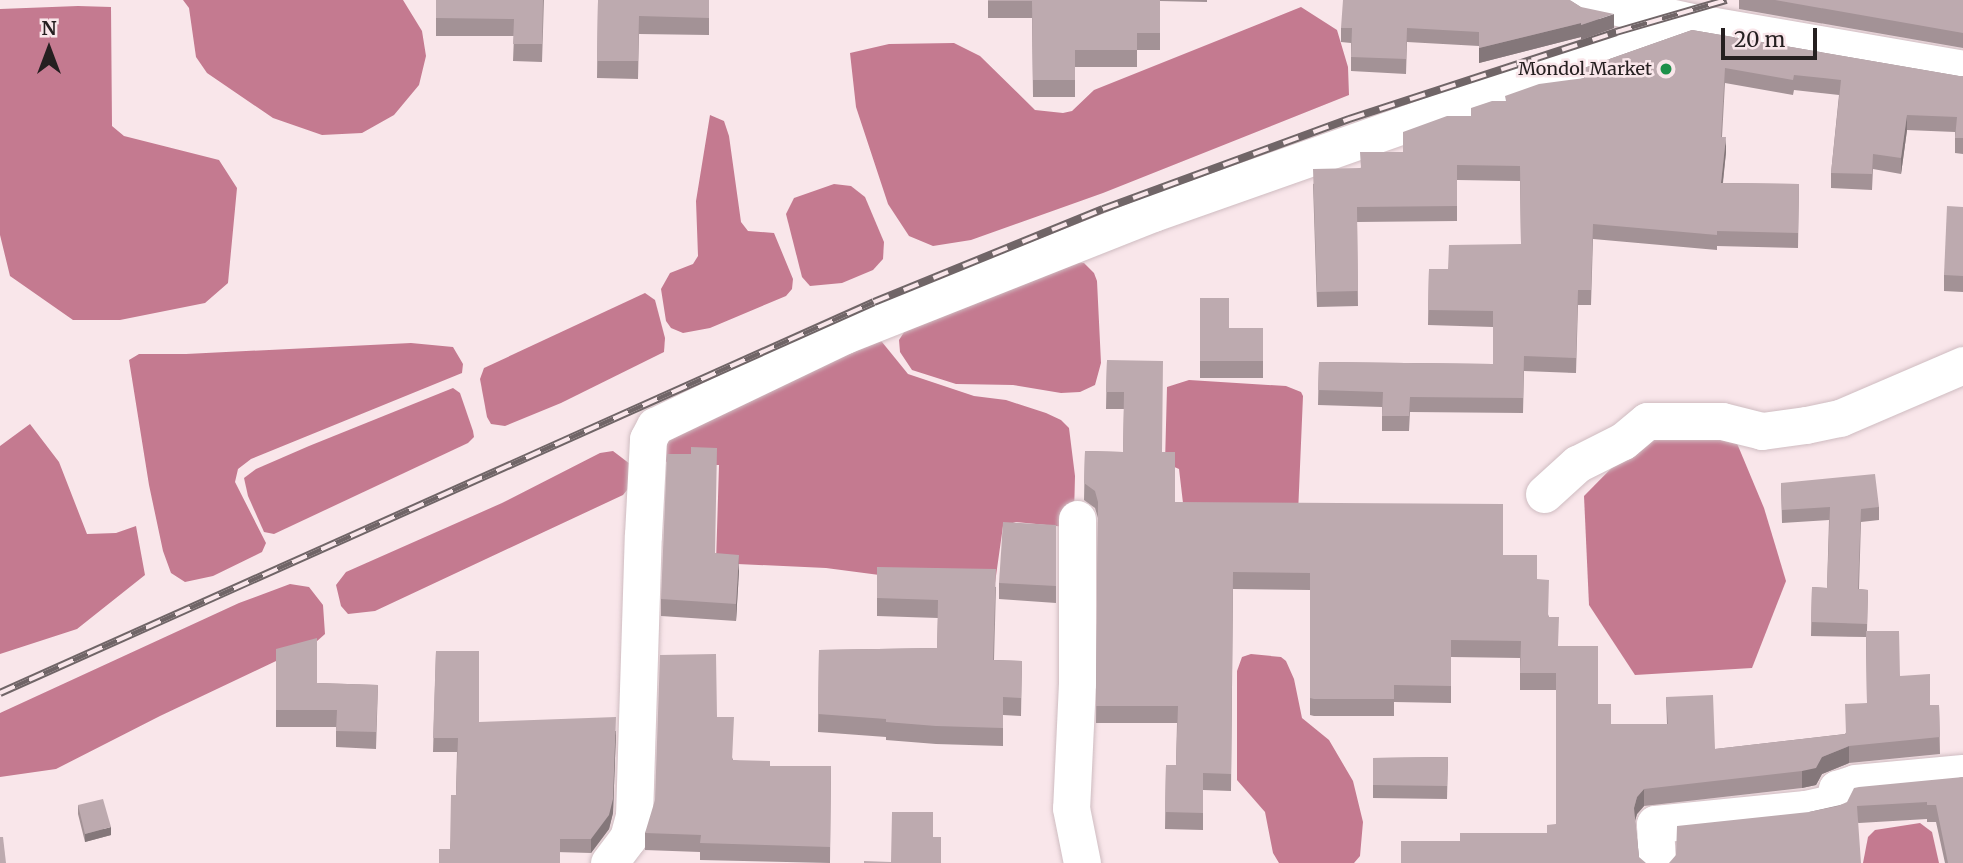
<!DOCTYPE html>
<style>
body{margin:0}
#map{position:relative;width:1963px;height:863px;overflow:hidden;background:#f9e6ea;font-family:Merriweather,serif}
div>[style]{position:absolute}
.water>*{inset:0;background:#c47a90}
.roads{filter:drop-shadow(0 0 2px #cfbcc1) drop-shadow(0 0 2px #cfbcc1)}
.street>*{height:37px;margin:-18.5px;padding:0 18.5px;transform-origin:18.5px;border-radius:18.5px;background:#fff}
.secondary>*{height:38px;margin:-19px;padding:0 19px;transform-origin:19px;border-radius:19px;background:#fff}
.rail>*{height:8px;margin-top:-4px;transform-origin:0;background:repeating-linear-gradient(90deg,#f9e6ea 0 16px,#706567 0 32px);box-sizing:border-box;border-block:2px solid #706567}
.wall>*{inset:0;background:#a39296}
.shaded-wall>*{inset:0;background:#84777a}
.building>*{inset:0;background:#bdaaaf}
.dots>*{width:19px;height:19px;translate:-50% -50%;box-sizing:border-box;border:4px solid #f9e6ea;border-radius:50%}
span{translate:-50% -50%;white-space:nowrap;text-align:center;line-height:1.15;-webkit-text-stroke:5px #f9e6ea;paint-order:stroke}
.poi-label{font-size:18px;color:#251f20}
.right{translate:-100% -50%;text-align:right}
.north{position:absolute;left:14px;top:14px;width:70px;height:70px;-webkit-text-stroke:5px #f9e6ea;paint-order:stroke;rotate:0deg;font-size:19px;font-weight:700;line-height:28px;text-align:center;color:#251f20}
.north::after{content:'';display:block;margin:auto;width:24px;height:32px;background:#251f20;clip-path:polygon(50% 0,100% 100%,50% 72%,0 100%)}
.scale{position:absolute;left:1721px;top:28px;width:96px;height:32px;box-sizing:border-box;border:4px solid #251f20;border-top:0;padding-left:9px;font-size:21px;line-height:24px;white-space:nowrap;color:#251f20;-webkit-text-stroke:5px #f9e6ea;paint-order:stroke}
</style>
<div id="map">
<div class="water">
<div style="clip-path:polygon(183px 0,403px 0,422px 31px,426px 56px,419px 85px,394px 115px,362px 133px,322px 135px,273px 118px,207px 73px,196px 57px,189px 8px)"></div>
<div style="clip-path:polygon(78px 6px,111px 7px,112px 126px,124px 136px,219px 160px,237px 188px,228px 283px,205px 303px,120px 320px,73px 320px,10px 276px,0 235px,0 9px)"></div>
<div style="clip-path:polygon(1301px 7px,1337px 30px,1348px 67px,1349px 95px,1103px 193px,971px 240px,933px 246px,909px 236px,888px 204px,856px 107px,850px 53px,889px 44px,954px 43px,980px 56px,1035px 110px,1063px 113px,1072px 111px,1094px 90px)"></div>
<div style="clip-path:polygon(710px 115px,724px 121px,729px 136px,741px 222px,748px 231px,774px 233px,793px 279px,792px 289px,786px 296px,710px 328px,683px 333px,671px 328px,666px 321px,661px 289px,670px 273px,693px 264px,698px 256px,696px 201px)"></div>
<div style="clip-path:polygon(834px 184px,851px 186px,865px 197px,884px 242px,883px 259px,873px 270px,842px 283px,810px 286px,802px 277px,786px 214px,794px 198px)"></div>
<div style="clip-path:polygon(1075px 262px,1084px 263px,1094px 273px,1097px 281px,1101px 363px,1095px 385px,1080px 392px,1061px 393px,1013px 385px,956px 384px,912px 370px,900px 352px,899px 340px,908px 326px)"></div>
<div style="clip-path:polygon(645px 293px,655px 300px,665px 338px,664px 352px,561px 403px,505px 426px,491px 424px,487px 417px,480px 379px,484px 368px)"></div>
<div style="clip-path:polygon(871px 334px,882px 342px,908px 374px,974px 396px,1006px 400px,1046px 413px,1061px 420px,1069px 428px,1075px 476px,1074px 515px,1066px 527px,1016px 522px,1003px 526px,995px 583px,948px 584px,826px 568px,716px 563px,719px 465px,670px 464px,662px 459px,669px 432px)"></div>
<div style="clip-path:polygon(411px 343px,453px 347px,463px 364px,462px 373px,251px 459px,238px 469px,235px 482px,266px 543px,262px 552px,213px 576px,185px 582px,171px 573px,163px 551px,149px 485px,129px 360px,139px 354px,186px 354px)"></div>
<div style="clip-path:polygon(1189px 380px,1286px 386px,1301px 392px,1303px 396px,1298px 514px,1183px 503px,1179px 469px,1165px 463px,1167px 387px)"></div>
<div style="clip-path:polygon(453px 388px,460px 393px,473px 431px,474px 437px,468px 443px,274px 534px,264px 532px,248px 496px,244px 478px,256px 469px,309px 446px)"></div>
<div style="clip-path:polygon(30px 424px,59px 462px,87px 534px,116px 533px,136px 526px,145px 575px,77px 629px,0 654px,0 446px)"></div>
<div style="clip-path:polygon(1650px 429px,1731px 429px,1764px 508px,1786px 581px,1752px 668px,1635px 675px,1589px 605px,1584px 496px)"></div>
<div style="clip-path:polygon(613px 451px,630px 464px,632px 484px,623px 495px,375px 611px,348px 614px,341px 606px,336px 585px,346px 572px,502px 503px,600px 453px)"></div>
<div style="clip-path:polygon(290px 584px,309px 587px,323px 605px,325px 634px,316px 642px,160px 716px,56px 769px,0 777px,0 713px,239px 603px)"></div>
<div style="clip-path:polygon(1251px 654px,1281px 657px,1286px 661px,1294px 679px,1302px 718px,1329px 740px,1353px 781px,1363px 822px,1360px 856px,1354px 863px,1279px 863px,1273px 853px,1265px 812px,1237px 780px,1237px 671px,1242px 657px)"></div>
<div style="clip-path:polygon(1920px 823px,1932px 832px,1939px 863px,1863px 863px,1868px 837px,1875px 830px)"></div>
</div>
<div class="roads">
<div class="street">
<div style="left:1544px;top:494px;width:45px;rotate:-42.3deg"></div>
<div style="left:1577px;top:464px;width:51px;rotate:-26.6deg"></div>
<div style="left:1623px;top:441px;width:31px;rotate:-40deg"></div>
<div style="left:1647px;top:421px;width:75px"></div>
<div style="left:1722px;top:421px;width:41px;rotate:14deg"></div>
<div style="left:1762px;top:431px;width:44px;rotate:-7.8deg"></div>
<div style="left:1806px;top:425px;width:35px;rotate:-12deg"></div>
<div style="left:1840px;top:418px;width:134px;rotate:-23.3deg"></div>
<div style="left:1077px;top:519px;width:164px;rotate:90deg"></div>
<div style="left:1077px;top:683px;width:125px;rotate:92.7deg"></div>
<div style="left:1071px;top:808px;width:56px;rotate:78.7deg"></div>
<div style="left:609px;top:863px;width:31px;rotate:-53deg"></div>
<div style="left:628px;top:838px;width:23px;rotate:-75deg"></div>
<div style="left:634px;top:816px;width:281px;rotate:-88.2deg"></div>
<div style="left:643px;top:535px;width:96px;rotate:-87deg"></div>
<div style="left:648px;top:439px;width:15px;rotate:-62deg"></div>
<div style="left:655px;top:426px;width:211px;rotate:-25.6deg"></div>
<div style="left:845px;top:335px;width:331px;rotate:-21.6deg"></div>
<div style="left:1153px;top:213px;width:572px;rotate:-19.42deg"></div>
<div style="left:1657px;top:863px;width:39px;rotate:-93deg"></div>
<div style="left:1655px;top:824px;width:151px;rotate:-5.7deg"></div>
<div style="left:1805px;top:809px;width:29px;rotate:-12deg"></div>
<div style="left:1833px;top:803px;width:15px;rotate:-74deg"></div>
<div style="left:1837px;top:789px;width:19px;rotate:-18deg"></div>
<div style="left:1855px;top:783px;width:108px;rotate:-5.3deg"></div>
</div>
<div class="secondary">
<div style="left:1586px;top:0;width:108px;rotate:12.2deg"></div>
<div style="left:1692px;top:23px;width:275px;rotate:9.8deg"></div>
</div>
</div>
<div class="rail">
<div style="left:0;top:693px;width:957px;rotate:-24.1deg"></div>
<div style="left:874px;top:302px;width:247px;rotate:-22.1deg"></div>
<div style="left:1103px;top:209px;width:262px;rotate:-20.1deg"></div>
<div style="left:1349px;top:119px;width:281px;rotate:-18deg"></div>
<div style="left:1616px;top:32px;width:115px;rotate:-16.2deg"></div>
</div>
<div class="wall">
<div style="clip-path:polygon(436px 0,544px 0,542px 62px,513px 61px,514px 36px,436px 36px)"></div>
<div style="clip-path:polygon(598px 0,709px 0,709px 35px,639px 34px,638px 79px,597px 78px)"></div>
<div style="clip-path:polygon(988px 0,1207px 0,1207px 2px,1160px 1px,1160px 50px,1137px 50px,1137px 67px,1075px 67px,1075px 97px,1033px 97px,1032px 18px,988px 18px)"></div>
<div style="clip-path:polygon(1739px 0,1963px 0,1963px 48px,1739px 9px)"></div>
<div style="clip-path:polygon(1571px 1px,1614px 28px,1581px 40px,1581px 37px,1479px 63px,1479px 46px,1407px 42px,1406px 74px,1351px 71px,1351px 43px,1341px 42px,1341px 28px)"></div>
<div style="clip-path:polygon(1692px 30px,1959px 76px,1963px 76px,1963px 154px,1955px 153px,1955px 132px,1907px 130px,1901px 174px,1873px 169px,1872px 190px,1831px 188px,1831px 173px,1839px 95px,1794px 90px,1793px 95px,1725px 83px,1722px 137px,1726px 152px,1723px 183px,1799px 184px,1798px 248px,1717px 246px,1717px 250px,1593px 239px,1591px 305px,1578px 305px,1576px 373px,1524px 371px,1523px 413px,1410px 412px,1409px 431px,1382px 431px,1382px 407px,1318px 405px,1319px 362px,1493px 364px,1493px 327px,1428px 325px,1429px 269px,1448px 269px,1521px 244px,1520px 181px,1457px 180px,1457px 221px,1357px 222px,1358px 306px,1317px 307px,1313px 184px,1360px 168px,1403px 152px,1471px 116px,1506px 101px,1584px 78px,1584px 68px)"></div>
<div style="clip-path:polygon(1963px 207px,1963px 292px,1944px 291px,1944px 275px)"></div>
<div style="clip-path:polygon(1200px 298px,1229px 328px,1263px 328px,1263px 378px,1200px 378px)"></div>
<div style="clip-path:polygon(1107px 360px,1162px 452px,1175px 502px,1503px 555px,1537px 579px,1558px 646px,1611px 724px,1667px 724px,1666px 697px,1715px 749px,1845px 734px,1867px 703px,1866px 637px,1811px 636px,1812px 587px,1827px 588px,1829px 520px,1782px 523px,1781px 483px,1879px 507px,1879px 520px,1861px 522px,1859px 589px,1868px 590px,1867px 631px,1900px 676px,1930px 705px,1939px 705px,1940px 754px,1849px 763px,1822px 774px,1816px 785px,1802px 788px,1644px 806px,1637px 814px,1635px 820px,1639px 857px,1460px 841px,1547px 833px,1556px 824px,1556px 690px,1520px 690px,1520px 658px,1451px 657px,1451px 703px,1394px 702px,1394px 716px,1314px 716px,1310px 715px,1310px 590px,1233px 589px,1231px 791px,1203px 790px,1203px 830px,1165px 829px,1166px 765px,1176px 765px,1177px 723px,1096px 723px,1098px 518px,1095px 508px,1084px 500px,1085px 451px,1123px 452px,1124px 409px,1106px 409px)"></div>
<div style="clip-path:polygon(1056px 525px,1056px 603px,999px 599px,999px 583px)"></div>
<div style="clip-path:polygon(716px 553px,739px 571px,736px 621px,661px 616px,661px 599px)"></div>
<div style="clip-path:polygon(877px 567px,996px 587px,994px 660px,1022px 661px,1021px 716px,1003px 715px,1003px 746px,936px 744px,886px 740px,886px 737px,818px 732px,819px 650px,937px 648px,938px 618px,877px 616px)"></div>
<div style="clip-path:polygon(276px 649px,317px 683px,378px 685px,376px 749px,336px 747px,336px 727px,276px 727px)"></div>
<div style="clip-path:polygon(436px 651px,479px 722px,616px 731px,613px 813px,609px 829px,591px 853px,450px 849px,456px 795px,457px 752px,433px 752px)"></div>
<div style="clip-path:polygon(717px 717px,733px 760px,770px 766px,831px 766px,830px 863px,700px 860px,700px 852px,645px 850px,645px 833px)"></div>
<div style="clip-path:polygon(1448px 757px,1447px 799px,1373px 798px,1373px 758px)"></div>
<div style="clip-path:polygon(1963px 777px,1963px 863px,1945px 863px,1936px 822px,1927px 822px,1927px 819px,1859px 823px,1809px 812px)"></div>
<div style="clip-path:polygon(78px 805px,111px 835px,85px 842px,78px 814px)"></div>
</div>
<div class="shaded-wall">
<div style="clip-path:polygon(1614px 14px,1614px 28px,1581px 40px,1581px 25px)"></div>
<div style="clip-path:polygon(1581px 23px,1581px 37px,1479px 63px,1479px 48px)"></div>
<div style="clip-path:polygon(1907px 115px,1907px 130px,1901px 174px,1901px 158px)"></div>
<div style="clip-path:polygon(1726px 137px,1726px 152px,1721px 198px,1721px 183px)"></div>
<div style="clip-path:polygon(739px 555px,739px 571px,736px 621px,736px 604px)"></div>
<div style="clip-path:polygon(616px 731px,613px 813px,609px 829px,591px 853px,591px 839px)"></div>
<div style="clip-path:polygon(1849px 746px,1849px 763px,1822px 774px,1816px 785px,1802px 788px,1802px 771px,1822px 757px)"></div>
<div style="clip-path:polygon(1644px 789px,1644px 806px,1637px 814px,1634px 825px,1634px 808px,1637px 797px)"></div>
<div style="clip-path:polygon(111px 827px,111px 835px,85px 842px,85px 834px)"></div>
</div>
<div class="building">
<div style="clip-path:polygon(436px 0,543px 0,542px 44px,513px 44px,514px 19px,436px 18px)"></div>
<div style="clip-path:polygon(598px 0,709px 0,709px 18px,639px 16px,638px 61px,597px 61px)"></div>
<div style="clip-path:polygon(988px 0,1160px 0,1160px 33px,1137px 33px,1137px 50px,1075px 50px,1075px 80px,1033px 80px,1032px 1px,988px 1px)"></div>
<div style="clip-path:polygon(1343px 0,1570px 0,1581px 7px,1614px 14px,1581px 25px,1581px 23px,1479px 48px,1479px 32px,1407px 28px,1406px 59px,1351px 57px,1352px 28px,1341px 28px)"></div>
<div style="clip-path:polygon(1775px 0,1963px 0,1963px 33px)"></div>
<div style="clip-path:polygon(1692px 30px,1959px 76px,1963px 76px,1963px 138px,1955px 138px,1957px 117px,1907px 115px,1901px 158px,1873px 154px,1872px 174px,1831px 173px,1841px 80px,1794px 75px,1793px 80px,1725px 68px,1721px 137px,1726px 137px,1721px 183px,1799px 184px,1798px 233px,1717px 231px,1717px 235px,1593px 224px,1591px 290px,1578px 290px,1576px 358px,1524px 356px,1523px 398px,1410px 397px,1409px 416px,1382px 416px,1383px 392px,1318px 390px,1319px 362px,1493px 364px,1493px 311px,1428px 310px,1429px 269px,1448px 269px,1449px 245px,1521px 244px,1520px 166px,1457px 165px,1457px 206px,1357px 207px,1358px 291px,1317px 292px,1313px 169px,1361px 168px,1360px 152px,1403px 152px,1403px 132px,1447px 116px,1471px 116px,1471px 108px,1492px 101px,1506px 101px,1505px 96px,1539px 84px,1585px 78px,1584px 68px)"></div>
<div style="clip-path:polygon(1947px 206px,1963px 207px,1963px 276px,1944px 275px)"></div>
<div style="clip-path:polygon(1200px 298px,1229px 298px,1229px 328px,1263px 328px,1263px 361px,1200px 361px)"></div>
<div style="clip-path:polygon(1107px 360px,1163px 361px,1162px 452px,1175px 452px,1175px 502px,1503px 504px,1503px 555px,1537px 555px,1537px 579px,1549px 580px,1548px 617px,1559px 617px,1558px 646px,1598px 646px,1598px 704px,1611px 704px,1611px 724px,1668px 724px,1666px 697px,1713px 695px,1715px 749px,1846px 734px,1845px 704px,1867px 703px,1866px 631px,1899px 631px,1900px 676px,1930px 674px,1930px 705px,1939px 705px,1940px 737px,1849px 746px,1822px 757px,1816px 768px,1802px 771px,1644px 789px,1637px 797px,1634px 808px,1639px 857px,1646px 863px,1401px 863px,1401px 841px,1460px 841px,1460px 833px,1547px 833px,1547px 825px,1556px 824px,1556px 673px,1520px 673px,1521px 641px,1451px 640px,1451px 686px,1394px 685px,1394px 699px,1314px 699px,1310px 698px,1310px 573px,1233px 572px,1231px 774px,1203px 773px,1203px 813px,1165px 812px,1166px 765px,1176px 765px,1178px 706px,1096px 706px,1098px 502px,1095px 491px,1084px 483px,1085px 451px,1123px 452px,1124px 392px,1106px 392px)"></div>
<div style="clip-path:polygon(691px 447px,717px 448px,715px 553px,739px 555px,736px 604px,661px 599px,667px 454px,691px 454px)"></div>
<div style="clip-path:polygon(1875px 474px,1879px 507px,1861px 509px,1858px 589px,1868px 590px,1867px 624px,1811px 622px,1812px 587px,1827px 588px,1830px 507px,1782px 510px,1781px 483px)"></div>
<div style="clip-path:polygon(1003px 522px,1056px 525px,1056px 586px,999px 583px)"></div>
<div style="clip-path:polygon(877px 567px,996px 569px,993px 660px,1022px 661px,1021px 698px,1003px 697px,1003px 728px,936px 726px,886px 722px,886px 719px,818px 714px,819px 650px,937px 648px,938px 600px,877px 598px)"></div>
<div style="clip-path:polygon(317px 638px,317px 683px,378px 685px,376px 732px,336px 731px,337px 710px,276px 710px,276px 649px)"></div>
<div style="clip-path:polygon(436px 651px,479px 651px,479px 722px,616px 717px,613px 799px,609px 815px,591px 839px,560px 839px,560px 863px,439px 863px,439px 849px,450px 849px,451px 795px,456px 795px,458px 738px,433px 738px)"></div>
<div style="clip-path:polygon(716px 654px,717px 717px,734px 717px,732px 760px,770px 761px,770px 766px,831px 766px,830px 847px,700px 843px,701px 835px,645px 833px,655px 800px,660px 655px)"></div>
<div style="clip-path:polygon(1448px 757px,1447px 786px,1373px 785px,1373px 758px)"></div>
<div style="clip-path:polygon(1963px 777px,1963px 863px,1948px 863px,1936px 805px,1927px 805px,1927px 802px,1857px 806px,1861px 863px,1669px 863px,1676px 855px,1677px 826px,1809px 812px,1838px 806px,1847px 802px,1854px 788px,1859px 787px)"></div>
<div style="clip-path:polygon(103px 799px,111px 827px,85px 834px,78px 805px)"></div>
<div style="clip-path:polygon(892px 812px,933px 812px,933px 837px,941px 837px,941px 863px,864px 863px,864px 861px,891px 862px)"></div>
<div style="clip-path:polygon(0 837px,3px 837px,6px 863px,0 863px)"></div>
</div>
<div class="dots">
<div style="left:1666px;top:69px;background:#1e904a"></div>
</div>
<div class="poi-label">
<span class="right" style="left:1652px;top:69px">Mondol Market</span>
</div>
<div class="north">N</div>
<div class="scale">20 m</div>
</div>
